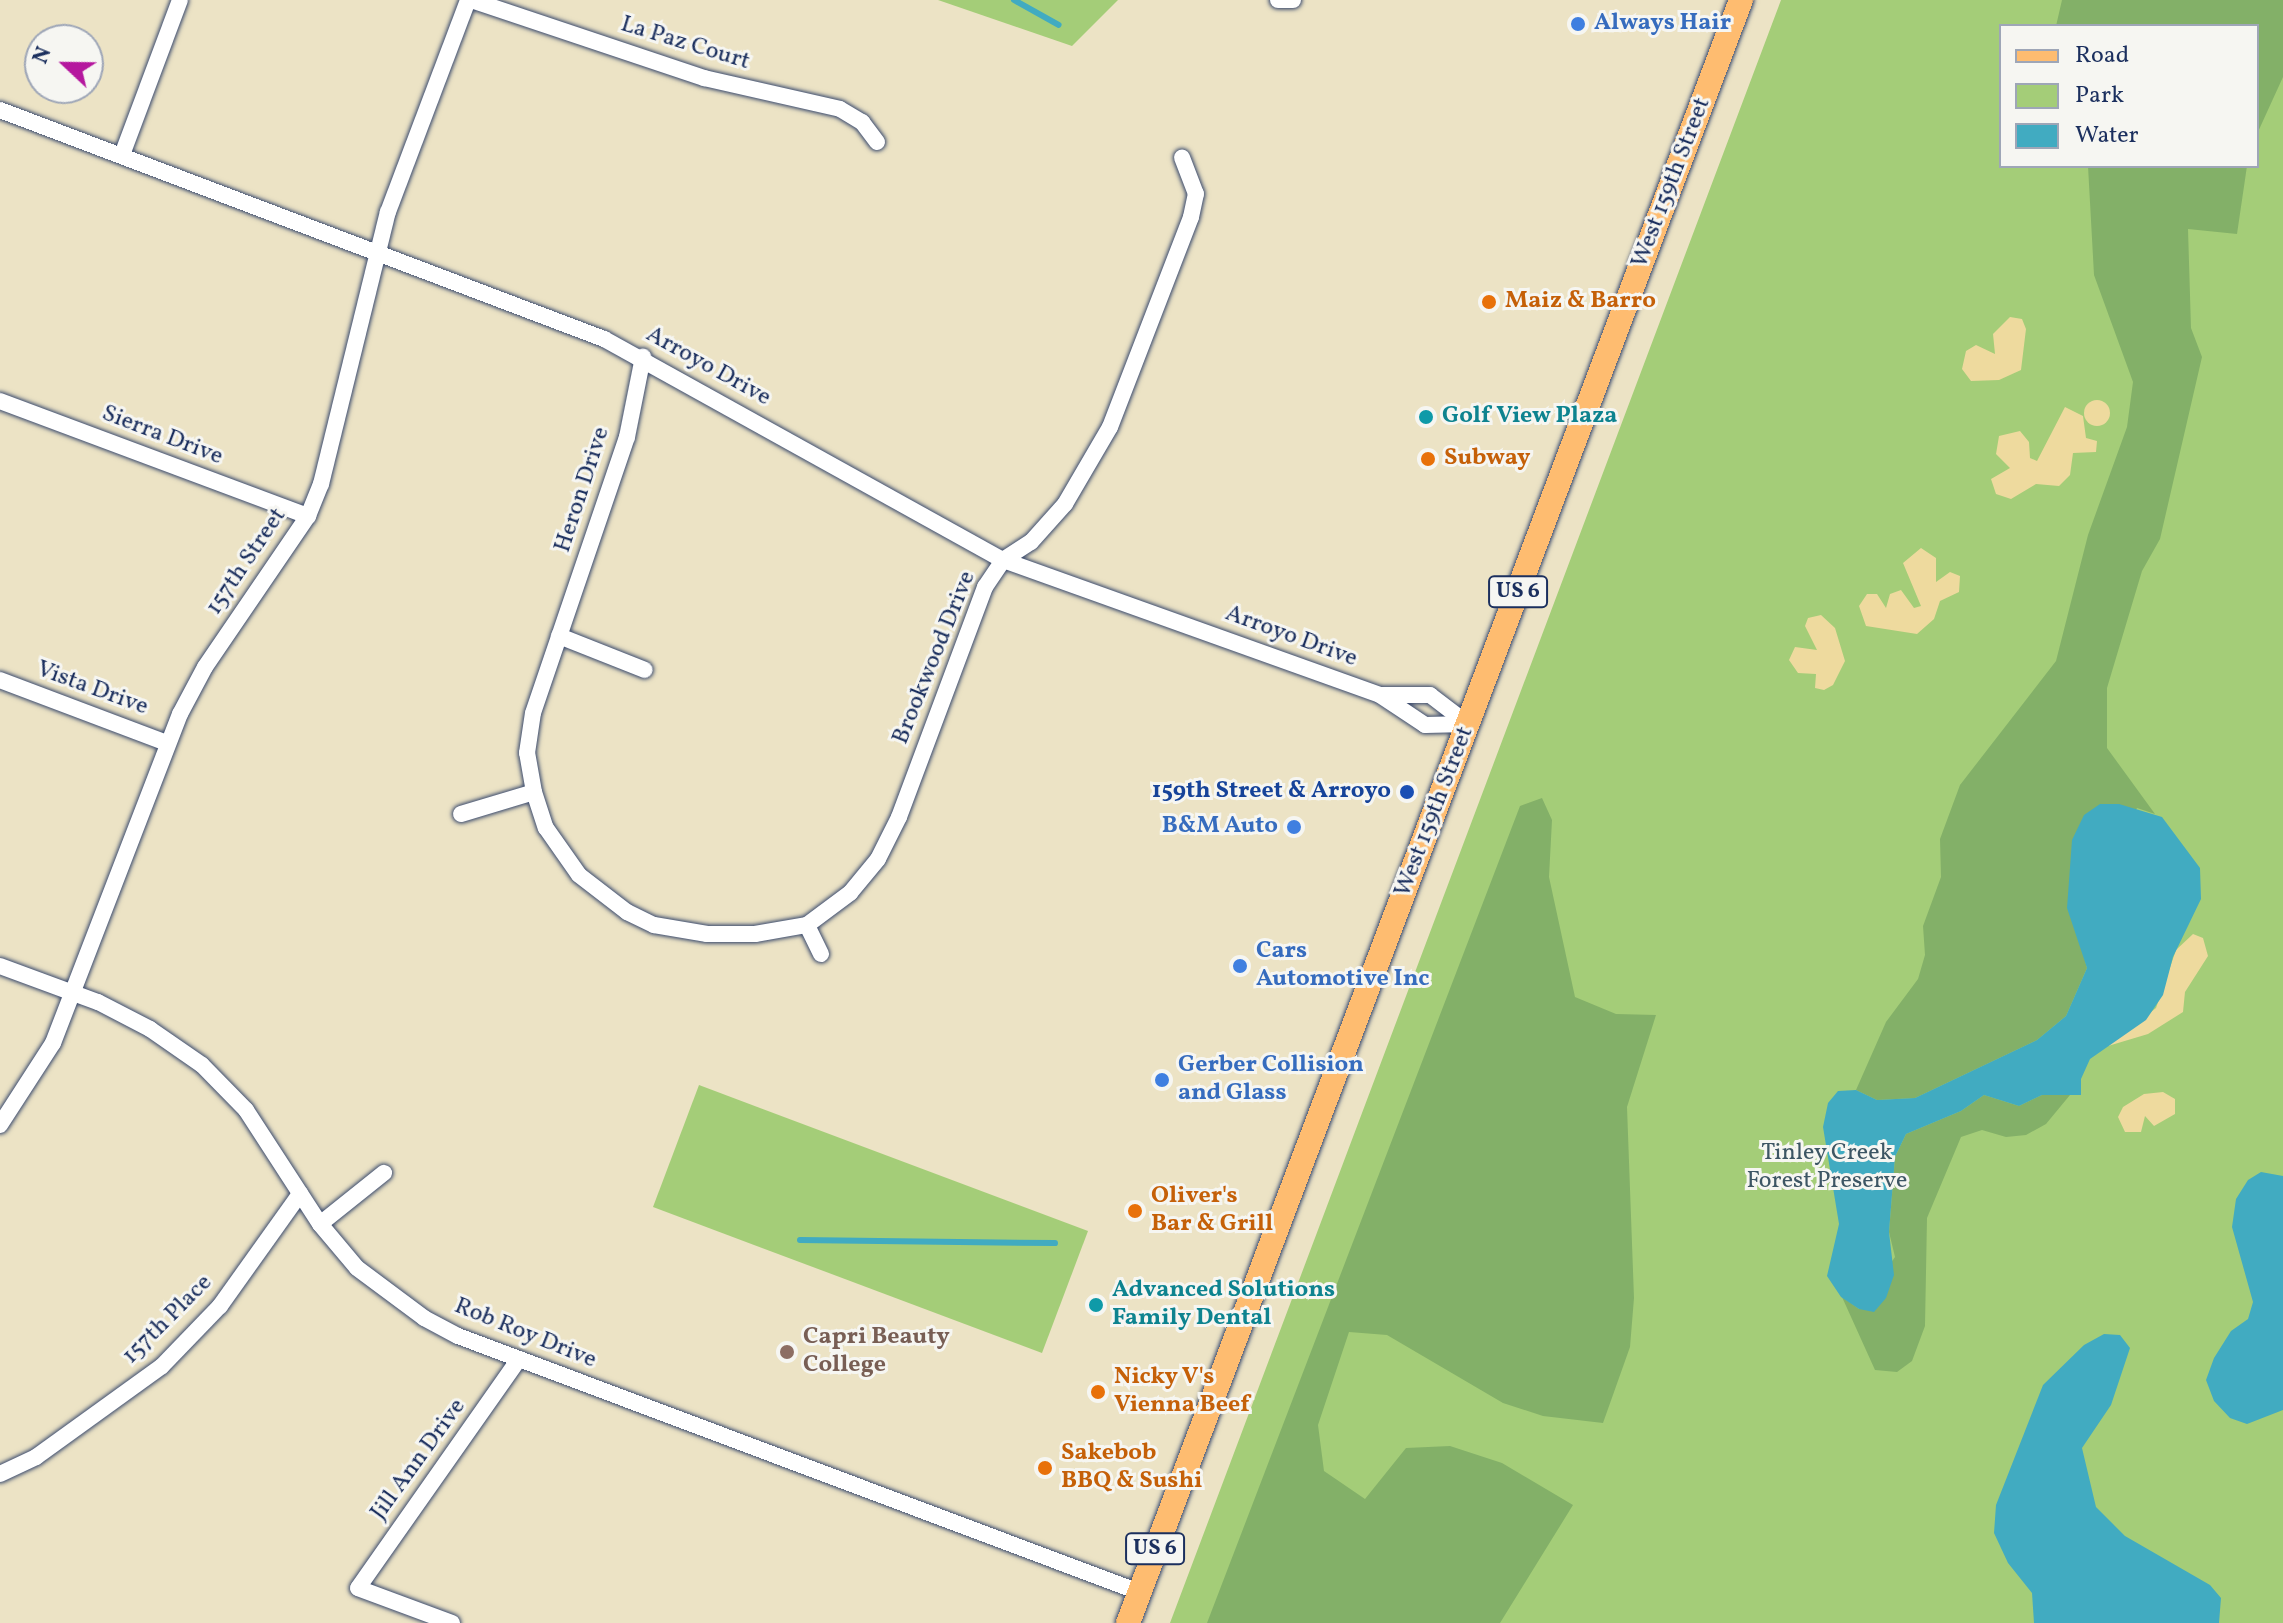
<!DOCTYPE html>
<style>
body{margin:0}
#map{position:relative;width:2283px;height:1623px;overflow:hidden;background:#ece3c5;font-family:Vollkorn,serif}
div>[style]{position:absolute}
.green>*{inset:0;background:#a4cd78}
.forest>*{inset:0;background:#83b068}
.sand>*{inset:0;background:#eeda9e}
.round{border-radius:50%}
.water>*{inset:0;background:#41abc1}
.stream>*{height:6px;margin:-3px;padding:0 3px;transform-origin:3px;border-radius:3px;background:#41abc1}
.roads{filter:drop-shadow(0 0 2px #3a4a6d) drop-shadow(0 0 2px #3a4a6d)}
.street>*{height:16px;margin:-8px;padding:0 8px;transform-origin:8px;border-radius:8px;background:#fff}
.primary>*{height:24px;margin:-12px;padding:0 12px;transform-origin:12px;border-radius:12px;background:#febc70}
.dots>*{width:22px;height:22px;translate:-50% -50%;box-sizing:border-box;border:4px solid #f6f6f2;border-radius:50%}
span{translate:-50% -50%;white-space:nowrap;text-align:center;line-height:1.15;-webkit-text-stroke:6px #f6f6f2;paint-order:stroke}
.shield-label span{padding:2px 6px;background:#f6f6f2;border:2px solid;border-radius:6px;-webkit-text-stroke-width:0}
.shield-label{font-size:22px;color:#1b2f5e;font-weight:700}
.shop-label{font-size:24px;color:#366cbe;font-weight:700}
.left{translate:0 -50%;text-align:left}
.right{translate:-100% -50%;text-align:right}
.street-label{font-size:24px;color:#1b2f5e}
.food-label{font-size:24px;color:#c56008;font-weight:700}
.culture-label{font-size:24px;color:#0d838f;font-weight:700}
.transit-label{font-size:24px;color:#164399;font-weight:700}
.park-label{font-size:24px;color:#3d5664}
.education-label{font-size:24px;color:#785e54;font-weight:700}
.legend{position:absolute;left:1999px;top:24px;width:260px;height:144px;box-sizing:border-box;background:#f6f6f2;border:2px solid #9ea6b7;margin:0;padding:10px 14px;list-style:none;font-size:24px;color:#1b2f5e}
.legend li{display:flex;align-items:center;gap:16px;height:40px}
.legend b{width:40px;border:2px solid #9ea6b7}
.north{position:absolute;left:24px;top:24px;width:80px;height:80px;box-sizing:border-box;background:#f6f6f2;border:2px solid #9ea6b7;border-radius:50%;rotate:292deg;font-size:22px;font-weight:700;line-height:32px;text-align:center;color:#1b2f5e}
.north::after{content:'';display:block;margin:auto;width:28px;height:36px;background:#b5179e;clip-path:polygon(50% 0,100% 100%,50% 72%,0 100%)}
</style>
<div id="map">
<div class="green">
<div style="clip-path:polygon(938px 0,1118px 0,1072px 46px)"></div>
<div style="clip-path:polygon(evenodd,1781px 0,2283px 0,2283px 1623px,1170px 1623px,1781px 0,2001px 26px,2257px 26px,2257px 166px,2001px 166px,2001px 26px)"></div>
<div style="clip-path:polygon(699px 1085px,1088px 1231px,1042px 1353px,653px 1207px)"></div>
</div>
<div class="forest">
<div style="clip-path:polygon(2062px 0,2283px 0,2283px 77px,2257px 134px,2257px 26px,2056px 26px)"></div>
<div style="clip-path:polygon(2088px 166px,2247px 166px,2237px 234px,2188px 229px,2191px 328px,2202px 357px,2160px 539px,2142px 571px,2107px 688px,2107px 748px,2155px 814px,2137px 808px,2079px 938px,2087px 968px,2066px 1016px,2037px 1040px,1915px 1098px,1877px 1100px,1856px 1090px,1886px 1022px,1918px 979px,1925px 955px,1923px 926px,1941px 877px,1940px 839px,1960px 785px,2056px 661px,2088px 535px,2127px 427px,2133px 382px,2094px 275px)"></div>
<div style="clip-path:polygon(1542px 798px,1552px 820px,1549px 877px,1575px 997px,1616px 1014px,1656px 1015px,1627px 1107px,1634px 1298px,1630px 1347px,1603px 1423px,1543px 1416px,1503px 1403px,1387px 1335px,1349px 1332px,1318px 1425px,1324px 1471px,1365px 1499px,1406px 1448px,1450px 1446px,1502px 1463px,1573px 1505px,1500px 1623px,1207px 1623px,1520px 806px)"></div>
<div style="clip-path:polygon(1984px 1095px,2019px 1106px,2042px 1095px,2070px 1095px,2046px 1124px,2026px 1135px,2006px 1137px,1982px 1130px,1961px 1137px,1927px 1218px,1925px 1326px,1912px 1361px,1897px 1372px,1875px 1370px,1842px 1297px,1859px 1309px,1895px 1257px,1889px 1232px,1895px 1157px,1906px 1134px,1961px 1111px)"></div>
</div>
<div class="sand">
<div style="clip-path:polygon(2010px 317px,2022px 319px,2026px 329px,2021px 370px,1999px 380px,1971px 381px,1962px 369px,1966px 351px,1976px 345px,1995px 354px,1993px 334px)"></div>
<div class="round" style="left:2084px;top:400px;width:26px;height:26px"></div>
<div style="clip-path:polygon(2065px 407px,2083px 416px,2086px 438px,2097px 441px,2096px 452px,2073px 453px,2070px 475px,2059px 486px,2036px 484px,2011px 499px,1996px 494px,1991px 479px,2010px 468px,1996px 454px,1999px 436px,2020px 431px,2029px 442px,2030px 458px,2037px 461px)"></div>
<div style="clip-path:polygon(1921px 548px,1936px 558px,1936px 582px,1950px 572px,1960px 576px,1959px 592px,1940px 601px,1934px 619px,1917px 634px,1866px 626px,1859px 606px,1867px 594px,1877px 594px,1886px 608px,1890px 594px,1901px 590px,1914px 608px,1921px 606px,1903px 563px)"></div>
<div style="clip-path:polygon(1821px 615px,1835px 628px,1845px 661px,1833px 685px,1824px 690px,1815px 688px,1816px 674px,1798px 673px,1789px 660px,1795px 647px,1817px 650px,1805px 626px,1808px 618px)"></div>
<div style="clip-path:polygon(2193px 934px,2203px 938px,2208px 956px,2185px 992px,2183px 1012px,2148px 1034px,2108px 1046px,2156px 1008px,2176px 950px)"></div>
<div style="clip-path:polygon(2163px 1092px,2175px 1099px,2175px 1114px,2154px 1126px,2145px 1116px,2141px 1132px,2125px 1132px,2118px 1117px,2123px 1107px,2144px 1094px)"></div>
</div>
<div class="water">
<div style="clip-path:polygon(2100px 804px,2119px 804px,2162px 817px,2200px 868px,2201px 899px,2173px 957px,2163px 995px,2146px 1020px,2090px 1059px,2081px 1079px,2081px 1095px,2042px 1095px,2019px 1106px,1984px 1095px,1961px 1111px,1906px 1134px,1895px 1157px,1889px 1232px,1894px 1275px,1886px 1298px,1874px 1312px,1859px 1309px,1841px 1297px,1827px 1276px,1839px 1224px,1823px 1127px,1828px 1103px,1838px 1091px,1856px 1090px,1877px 1100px,1915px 1098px,2037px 1040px,2066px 1016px,2087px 968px,2067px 908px,2072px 840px,2084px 815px)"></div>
<div style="clip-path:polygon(2261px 1172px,2283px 1176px,2283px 1410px,2247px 1424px,2230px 1418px,2214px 1401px,2206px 1380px,2214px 1358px,2231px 1331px,2248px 1319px,2253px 1302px,2232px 1227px,2236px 1199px,2248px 1180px)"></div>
<div style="clip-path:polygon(2104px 1334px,2120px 1335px,2130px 1348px,2111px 1405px,2082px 1448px,2096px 1507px,2125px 1536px,2210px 1585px,2221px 1598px,2219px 1623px,2034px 1623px,2032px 1593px,2008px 1563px,1994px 1533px,1996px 1505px,2043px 1385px,2084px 1345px)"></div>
</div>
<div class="stream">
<div style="left:1014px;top:0;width:51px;rotate:29.1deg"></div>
<div style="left:800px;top:1240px;width:255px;rotate:0.7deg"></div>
</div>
<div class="roads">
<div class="street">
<div style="left:471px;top:0;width:246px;rotate:18.5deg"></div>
<div style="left:704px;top:78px;width:139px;rotate:12.8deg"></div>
<div style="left:840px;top:109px;width:26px;rotate:31deg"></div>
<div style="left:862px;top:122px;width:25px;rotate:53deg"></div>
<div style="left:1278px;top:0;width:15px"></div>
<div style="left:0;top:110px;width:646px;rotate:20.76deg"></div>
<div style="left:604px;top:339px;width:456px;rotate:29deg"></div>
<div style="left:1003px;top:560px;width:400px;rotate:19.7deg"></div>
<div style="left:1380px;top:695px;width:54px;rotate:33.7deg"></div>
<div style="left:1425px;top:725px;width:43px;rotate:-1.3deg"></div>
<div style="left:122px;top:155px;width:165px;rotate:-69.5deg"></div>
<div style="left:0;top:401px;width:329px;rotate:20.5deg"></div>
<div style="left:559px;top:636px;width:92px;rotate:21.6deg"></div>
<div style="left:0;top:680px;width:178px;rotate:20.7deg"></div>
<div style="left:1382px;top:695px;width:48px"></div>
<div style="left:1430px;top:695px;width:48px;rotate:37.3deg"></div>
<div style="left:534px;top:792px;width:40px;rotate:-100deg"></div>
<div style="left:527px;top:753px;width:40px;rotate:-81.5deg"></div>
<div style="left:533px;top:713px;width:292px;rotate:-71.2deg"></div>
<div style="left:627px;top:437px;width:82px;rotate:-78.7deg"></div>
<div style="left:461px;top:814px;width:76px;rotate:-16.8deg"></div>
<div style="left:534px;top:792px;width:38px;rotate:72deg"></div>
<div style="left:546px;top:828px;width:57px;rotate:54.9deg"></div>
<div style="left:579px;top:875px;width:61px;rotate:37.6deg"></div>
<div style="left:627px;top:912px;width:30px;rotate:26deg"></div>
<div style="left:654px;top:925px;width:54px;rotate:9.6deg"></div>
<div style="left:707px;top:934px;width:48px"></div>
<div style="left:755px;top:934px;width:53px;rotate:-9.8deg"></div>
<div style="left:821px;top:954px;width:32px;rotate:-116deg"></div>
<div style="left:807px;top:925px;width:54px;rotate:-36.7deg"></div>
<div style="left:850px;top:893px;width:44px;rotate:-50.5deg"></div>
<div style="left:878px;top:859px;width:47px;rotate:-63.4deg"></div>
<div style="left:899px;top:817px;width:246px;rotate:-69.5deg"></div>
<div style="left:985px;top:587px;width:32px;rotate:-56deg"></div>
<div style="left:1003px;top:560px;width:33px;rotate:-33deg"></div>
<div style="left:1031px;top:542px;width:51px;rotate:-48.2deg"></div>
<div style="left:1065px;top:504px;width:89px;rotate:-59.7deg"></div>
<div style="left:1110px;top:427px;width:225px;rotate:-68.9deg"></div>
<div style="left:1191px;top:217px;width:24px;rotate:-78deg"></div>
<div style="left:1196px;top:194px;width:39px;rotate:-111deg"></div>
<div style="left:0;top:966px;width:104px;rotate:20.2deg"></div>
<div style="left:98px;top:1002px;width:59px;rotate:27.4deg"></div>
<div style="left:150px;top:1029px;width:63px;rotate:34.7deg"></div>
<div style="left:202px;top:1065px;width:63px;rotate:45.6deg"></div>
<div style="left:246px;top:1110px;width:136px;rotate:57deg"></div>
<div style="left:320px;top:1224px;width:57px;rotate:49.9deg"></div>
<div style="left:357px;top:1268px;width:84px;rotate:36.7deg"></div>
<div style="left:424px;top:1318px;width:38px;rotate:28deg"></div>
<div style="left:458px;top:1336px;width:728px;rotate:20.6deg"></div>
<div style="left:0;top:1125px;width:98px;rotate:-57.1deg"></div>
<div style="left:53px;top:1043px;width:353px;rotate:-68.9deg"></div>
<div style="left:180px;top:714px;width:53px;rotate:-62deg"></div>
<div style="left:205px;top:667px;width:183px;rotate:-55.7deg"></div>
<div style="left:308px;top:516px;width:35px;rotate:-68deg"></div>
<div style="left:321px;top:484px;width:280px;rotate:-76.2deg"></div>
<div style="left:388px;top:212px;width:227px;rotate:-69.3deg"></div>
<div style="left:320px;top:1224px;width:82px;rotate:-38.6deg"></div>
<div style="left:0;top:1474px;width:40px;rotate:-25deg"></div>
<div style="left:36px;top:1457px;width:155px;rotate:-35.8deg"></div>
<div style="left:162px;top:1366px;width:83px;rotate:-46deg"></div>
<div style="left:220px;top:1306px;width:138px;rotate:-54.5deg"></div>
<div style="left:452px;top:1623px;width:100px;rotate:-159.6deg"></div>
<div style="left:358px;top:1588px;width:280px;rotate:-54.9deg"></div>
</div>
<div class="primary">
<div style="left:1128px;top:1623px;width:1735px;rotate:-69.31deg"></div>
</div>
</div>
<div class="dots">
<div style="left:1578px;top:24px;background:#3f7fe0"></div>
<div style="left:1489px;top:302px;background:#e8710a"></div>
<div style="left:1426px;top:417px;background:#0f9aa8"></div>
<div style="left:1428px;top:459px;background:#e8710a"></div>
<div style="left:1407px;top:792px;background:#1a4fb4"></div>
<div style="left:1294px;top:827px;background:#3f7fe0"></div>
<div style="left:1240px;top:966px;background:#3f7fe0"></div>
<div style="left:1162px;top:1080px;background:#3f7fe0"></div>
<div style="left:1135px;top:1211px;background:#e8710a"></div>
<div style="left:1096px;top:1305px;background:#0f9aa8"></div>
<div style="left:787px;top:1352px;background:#8d6e63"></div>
<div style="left:1098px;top:1392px;background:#e8710a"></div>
<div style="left:1045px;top:1468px;background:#e8710a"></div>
</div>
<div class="shield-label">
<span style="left:1518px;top:592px">US 6</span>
<span style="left:1155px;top:1549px">US 6</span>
</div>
<div class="shop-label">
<span class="left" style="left:1594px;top:24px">Always Hair</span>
<span class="right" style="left:1278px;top:827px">B&amp;M Auto</span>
<span class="left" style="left:1256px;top:966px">Cars<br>Automotive Inc</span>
<span class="left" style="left:1178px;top:1080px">Gerber Collision<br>and Glass</span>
</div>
<div class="street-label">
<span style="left:685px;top:44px;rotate:17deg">La Paz Court</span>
<span style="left:1672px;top:183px;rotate:-69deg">West 159th Street</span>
<span style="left:708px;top:367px;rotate:29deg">Arroyo Drive</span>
<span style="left:162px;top:436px;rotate:21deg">Sierra Drive</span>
<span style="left:583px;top:490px;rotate:-72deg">Heron Drive</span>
<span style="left:247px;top:562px;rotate:-56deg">157th Street</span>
<span style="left:1291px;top:637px;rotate:20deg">Arroyo Drive</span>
<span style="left:935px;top:658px;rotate:-68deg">Brookwood Drive</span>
<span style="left:92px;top:689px;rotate:20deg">Vista Drive</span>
<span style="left:1435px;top:812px;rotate:-69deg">West 159th Street</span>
<span style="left:168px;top:1320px;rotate:-45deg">157th Place</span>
<span style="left:525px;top:1334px;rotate:22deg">Rob Roy Drive</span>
<span style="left:419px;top:1460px;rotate:-54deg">Jill Ann Drive</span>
</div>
<div class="food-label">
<span class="left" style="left:1505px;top:302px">Maiz &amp; Barro</span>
<span class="left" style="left:1444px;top:459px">Subway</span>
<span class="left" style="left:1151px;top:1211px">Oliver's<br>Bar &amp; Grill</span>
<span class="left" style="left:1114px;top:1392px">Nicky V's<br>Vienna Beef</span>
<span class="left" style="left:1061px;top:1468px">Sakebob<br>BBQ &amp; Sushi</span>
</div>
<div class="culture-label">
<span class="left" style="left:1442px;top:417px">Golf View Plaza</span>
<span class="left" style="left:1112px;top:1305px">Advanced Solutions<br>Family Dental</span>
</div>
<div class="transit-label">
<span class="right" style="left:1391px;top:792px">159th Street &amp; Arroyo</span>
</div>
<div class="park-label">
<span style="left:1827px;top:1168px">Tinley Creek<br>Forest Preserve</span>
</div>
<div class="education-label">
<span class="left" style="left:803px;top:1352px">Capri Beauty<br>College</span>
</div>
<ul class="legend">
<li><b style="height:10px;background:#febc70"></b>Road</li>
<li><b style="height:22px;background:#a4cd78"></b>Park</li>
<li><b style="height:22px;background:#41abc1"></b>Water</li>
</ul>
<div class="north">N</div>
</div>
